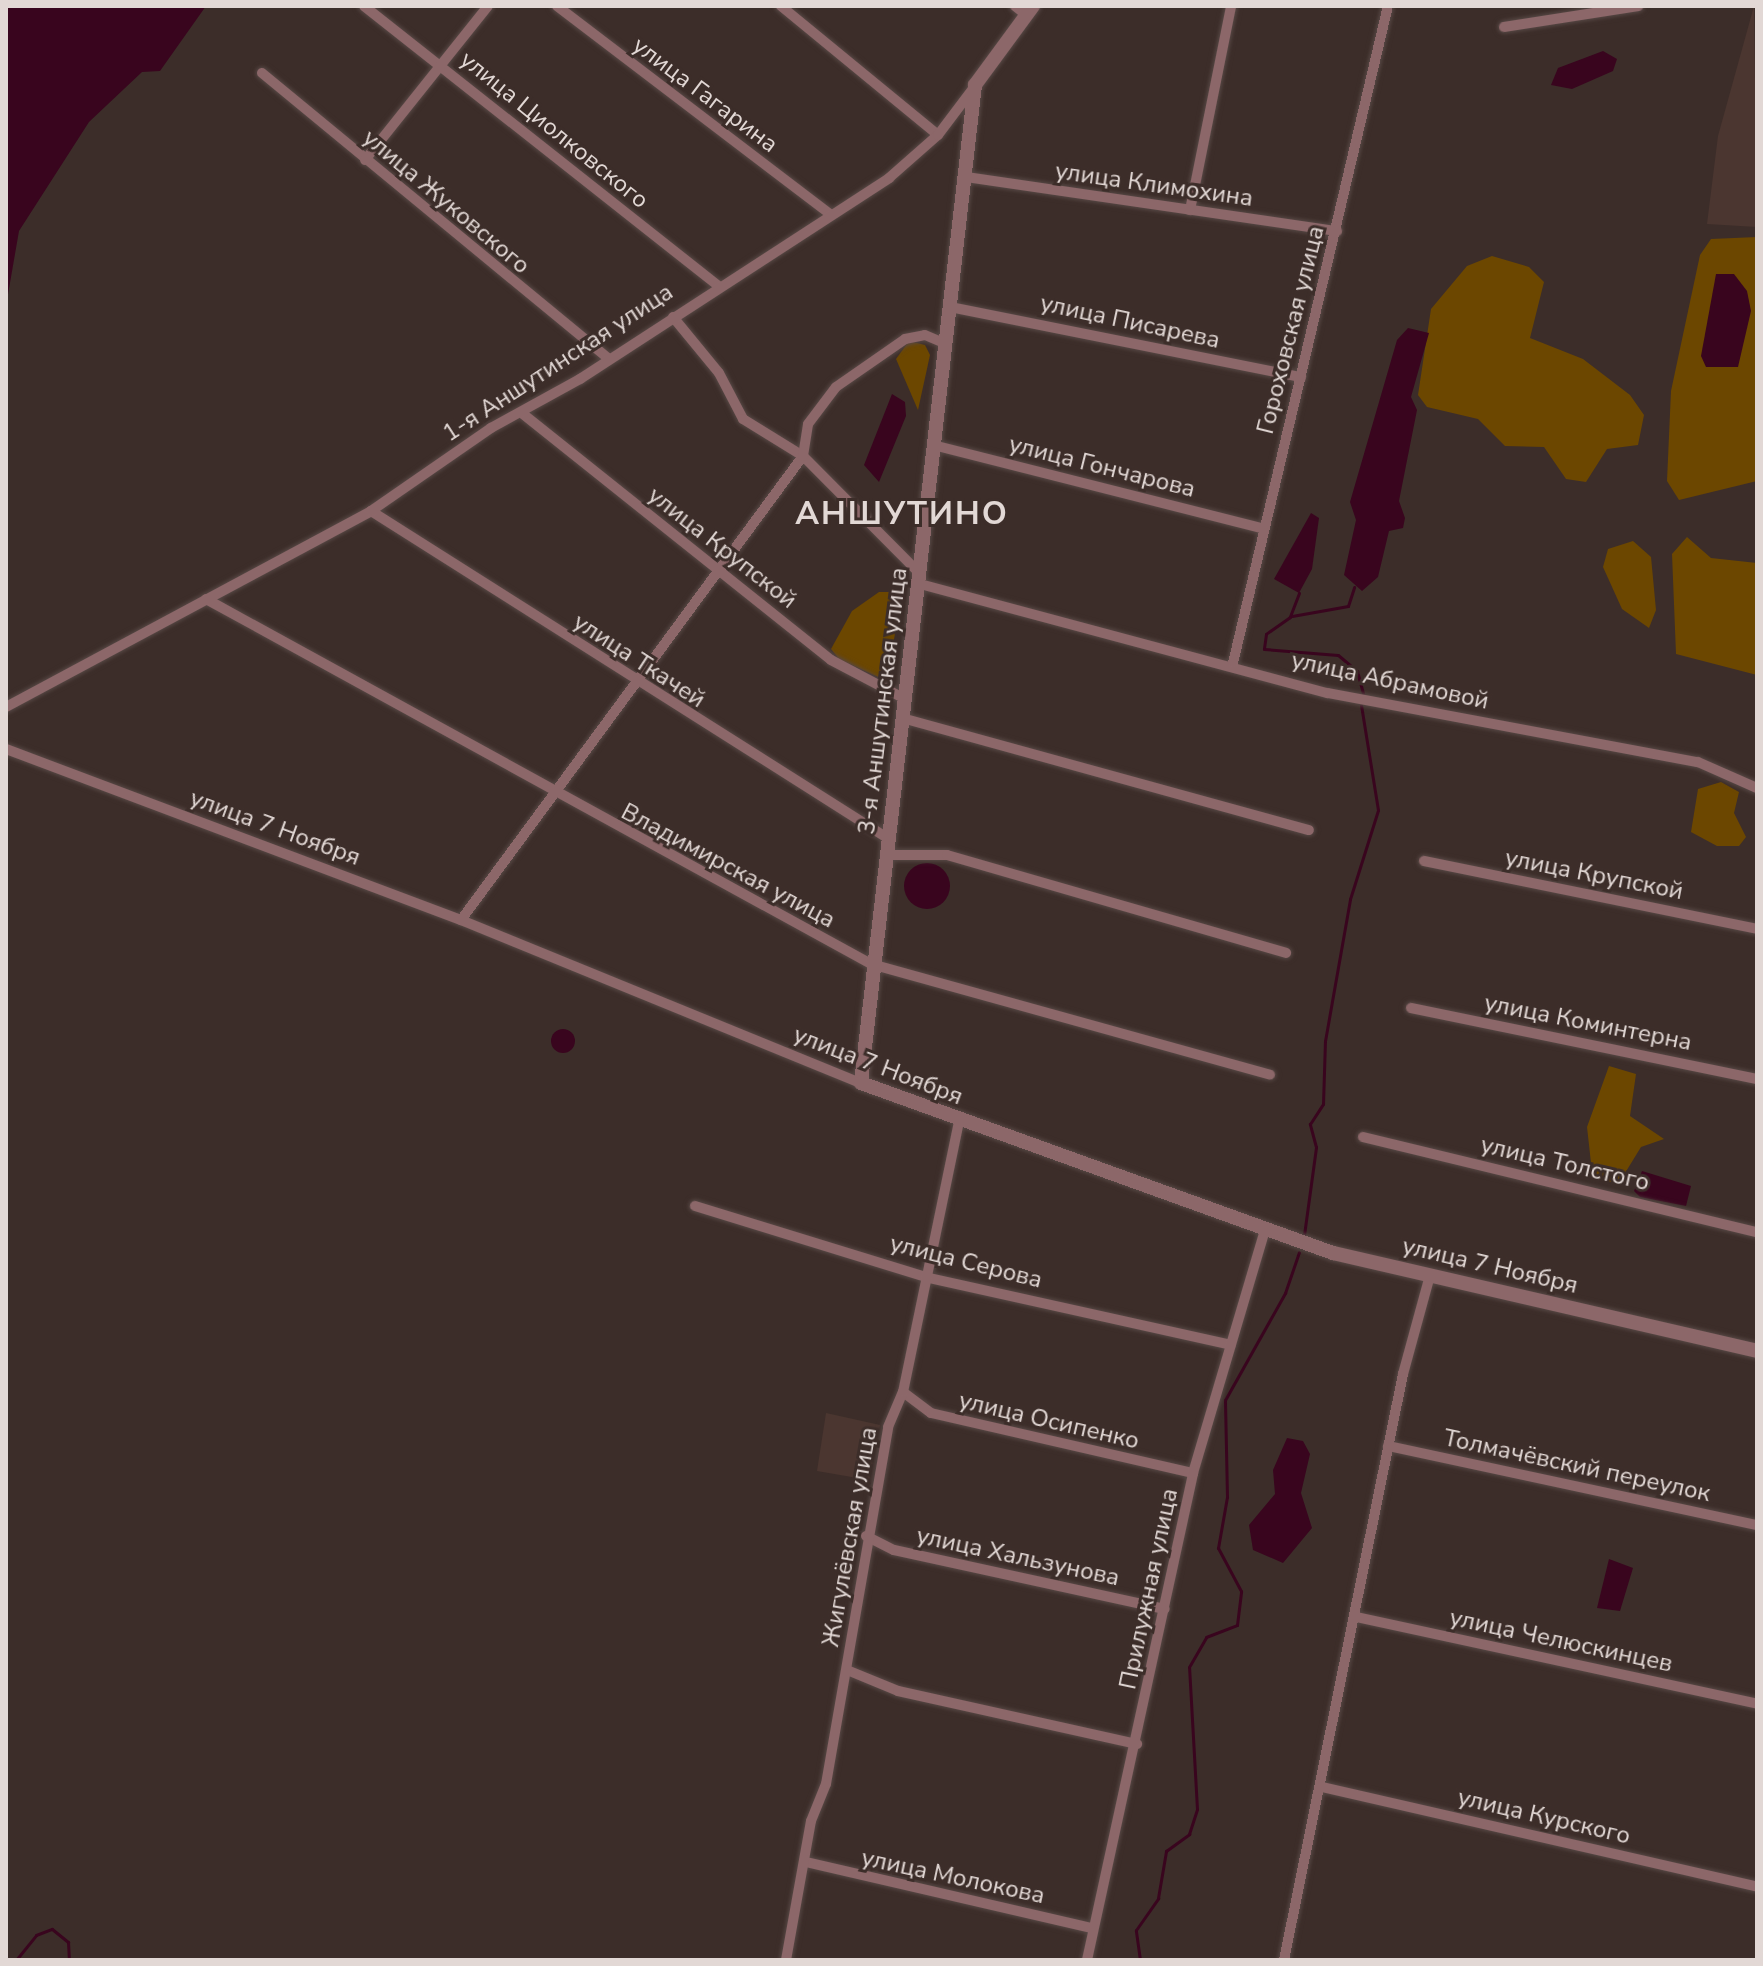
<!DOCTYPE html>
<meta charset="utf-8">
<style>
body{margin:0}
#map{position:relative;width:1763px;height:1966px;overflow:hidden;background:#3c2d29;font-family:"Nunito Sans",sans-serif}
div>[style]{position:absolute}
.built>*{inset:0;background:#4b3630}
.green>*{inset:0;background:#6c4700}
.water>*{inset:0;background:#39051e}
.round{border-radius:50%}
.stream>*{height:3px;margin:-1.5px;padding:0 1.5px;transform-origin:1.5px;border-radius:1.5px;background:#39051e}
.roads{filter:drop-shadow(0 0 2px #574845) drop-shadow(0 0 2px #574845)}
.minor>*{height:10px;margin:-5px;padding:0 5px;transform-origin:5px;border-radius:5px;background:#8c6769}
.tertiary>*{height:14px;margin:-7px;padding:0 7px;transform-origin:7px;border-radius:7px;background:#8c6769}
span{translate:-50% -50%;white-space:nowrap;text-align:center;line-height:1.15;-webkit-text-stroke:6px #3c2d29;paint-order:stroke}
.street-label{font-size:24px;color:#e2d8d5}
.district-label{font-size:32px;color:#e2d8d5;font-weight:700;letter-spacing:2px}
.frame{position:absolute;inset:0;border:8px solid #e2d8d5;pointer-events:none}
</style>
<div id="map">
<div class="built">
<div style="clip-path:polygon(1754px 6px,1757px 227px,1707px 224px,1718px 136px)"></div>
<div style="clip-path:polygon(826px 1413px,880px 1425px,869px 1480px,817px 1471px)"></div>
</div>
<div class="green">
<div style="clip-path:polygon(1757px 237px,1757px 481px,1679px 500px,1667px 481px,1671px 391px,1700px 255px,1711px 239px)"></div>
<div style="clip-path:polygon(1492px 256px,1529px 267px,1544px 282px,1530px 338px,1583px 359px,1630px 395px,1644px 415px,1638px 445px,1607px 449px,1586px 482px,1566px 479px,1544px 447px,1505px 446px,1478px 419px,1427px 407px,1418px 395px,1431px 309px,1467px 266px)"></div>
<div style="clip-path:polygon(909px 341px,925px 345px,930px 355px,918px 410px,896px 359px)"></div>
<div style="clip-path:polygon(1687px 537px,1711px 558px,1757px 563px,1757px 675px,1676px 654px,1672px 554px)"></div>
<div style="clip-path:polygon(1633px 541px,1651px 557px,1656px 610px,1649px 628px,1622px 609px,1603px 567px,1608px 549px)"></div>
<div style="clip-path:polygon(879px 592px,893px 592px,900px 604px,887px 681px,839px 659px,831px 649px,852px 611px)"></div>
<div style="clip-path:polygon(1721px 782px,1739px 792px,1734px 813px,1746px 837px,1739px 846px,1717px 846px,1691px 832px,1698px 789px)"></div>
<div style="clip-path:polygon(1609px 1066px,1636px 1074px,1630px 1116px,1664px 1139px,1641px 1147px,1622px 1178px,1610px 1182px,1592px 1172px,1587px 1127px)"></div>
</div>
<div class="water">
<div style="clip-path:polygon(6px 6px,206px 6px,160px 71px,142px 72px,89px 122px,19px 231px,6px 306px)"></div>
<div style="clip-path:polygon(1603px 51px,1617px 59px,1613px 71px,1572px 89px,1551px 85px,1558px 68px)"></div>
<div style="clip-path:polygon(1716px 274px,1734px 274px,1747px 291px,1751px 311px,1738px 367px,1706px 367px,1701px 356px)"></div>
<div style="clip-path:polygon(1408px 328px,1429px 333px,1411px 397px,1417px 410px,1399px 501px,1405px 518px,1403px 528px,1389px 531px,1378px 577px,1362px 591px,1344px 575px,1356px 520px,1350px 502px,1397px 340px)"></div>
<div style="clip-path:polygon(892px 394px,905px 402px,906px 416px,879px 482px,864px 465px)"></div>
<div style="clip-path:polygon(1311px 513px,1319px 518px,1312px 569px,1299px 593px,1274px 579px)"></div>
<div class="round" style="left:904px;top:863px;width:46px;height:46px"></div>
<div class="round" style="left:551px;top:1029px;width:24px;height:24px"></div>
<div style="clip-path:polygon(1642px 1171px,1691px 1186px,1686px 1206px,1640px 1197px,1634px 1191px)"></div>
<div style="clip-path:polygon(1287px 1438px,1303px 1441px,1310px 1454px,1301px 1493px,1312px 1528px,1283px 1563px,1253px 1550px,1249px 1525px,1275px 1494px,1273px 1470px)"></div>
<div style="clip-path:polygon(1609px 1559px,1633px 1568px,1620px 1611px,1597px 1608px)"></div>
</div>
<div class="stream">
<div style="left:1299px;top:593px;width:26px;rotate:111deg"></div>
<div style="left:1290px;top:617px;width:29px;rotate:145deg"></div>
<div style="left:1266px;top:634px;width:15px;rotate:98deg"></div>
<div style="left:1264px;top:649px;width:74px;rotate:4.6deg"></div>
<div style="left:1338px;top:655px;width:25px;rotate:40deg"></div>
<div style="left:1357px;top:671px;width:23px;rotate:75deg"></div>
<div style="left:1292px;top:616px;width:57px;rotate:-10.1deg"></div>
<div style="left:1348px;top:606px;width:20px;rotate:-72deg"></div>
<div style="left:1304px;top:1235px;width:89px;rotate:-82.2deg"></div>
<div style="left:1316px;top:1147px;width:24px;rotate:-105deg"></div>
<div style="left:1310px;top:1124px;width:24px;rotate:-57deg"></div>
<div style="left:1323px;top:1104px;width:63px;rotate:-88.2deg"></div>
<div style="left:1325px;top:1041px;width:144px;rotate:-80deg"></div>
<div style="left:1350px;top:899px;width:93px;rotate:-72.5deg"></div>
<div style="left:1378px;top:810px;width:106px;rotate:-99.2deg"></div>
<div style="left:6px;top:1959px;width:1px;rotate:45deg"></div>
<div style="left:16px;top:1960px;width:32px;rotate:-51deg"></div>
<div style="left:36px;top:1935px;width:17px;rotate:-21deg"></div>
<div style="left:52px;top:1929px;width:21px;rotate:39deg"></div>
<div style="left:68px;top:1942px;width:18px;rotate:87deg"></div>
<div style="left:1140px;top:1960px;width:30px;rotate:-98deg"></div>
<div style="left:1136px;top:1930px;width:39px;rotate:-55deg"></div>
<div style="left:1158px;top:1898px;width:48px;rotate:-80.3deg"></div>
<div style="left:1166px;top:1851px;width:29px;rotate:-36deg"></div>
<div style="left:1189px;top:1834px;width:26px;rotate:-72deg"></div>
<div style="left:1197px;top:1809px;width:142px;rotate:-93.2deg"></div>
<div style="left:1189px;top:1667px;width:34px;rotate:-60deg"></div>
<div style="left:1206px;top:1637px;width:33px;rotate:-21deg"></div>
<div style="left:1237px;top:1625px;width:34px;rotate:-83deg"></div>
<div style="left:1241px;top:1591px;width:49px;rotate:-118.1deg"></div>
<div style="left:1218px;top:1548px;width:52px;rotate:-80deg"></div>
<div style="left:1227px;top:1497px;width:97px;rotate:-91.2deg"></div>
<div style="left:1225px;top:1400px;width:123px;rotate:-60.7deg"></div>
<div style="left:1285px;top:1293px;width:43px;rotate:-71.1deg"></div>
</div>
<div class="roads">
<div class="minor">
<div style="left:364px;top:6px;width:452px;rotate:38.3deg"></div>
<div style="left:557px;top:6px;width:343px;rotate:37.3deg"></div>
<div style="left:781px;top:6px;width:203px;rotate:39.4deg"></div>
<div style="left:1015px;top:6px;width:14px;rotate:39deg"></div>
<div style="left:1504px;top:27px;width:136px;rotate:-8.9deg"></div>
<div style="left:262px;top:73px;width:448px;rotate:39.5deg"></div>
<div style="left:365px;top:160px;width:197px;rotate:-51.4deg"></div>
<div style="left:966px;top:177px;width:375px;rotate:8.3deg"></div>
<div style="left:1190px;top:210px;width:208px;rotate:-78.6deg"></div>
<div style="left:950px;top:307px;width:358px;rotate:11.3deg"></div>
<div style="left:673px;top:317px;width:72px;rotate:50.6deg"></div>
<div style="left:719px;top:373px;width:52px;rotate:62.4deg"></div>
<div style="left:743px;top:419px;width:70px;rotate:31.7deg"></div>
<div style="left:803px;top:456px;width:166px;rotate:45.2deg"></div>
<div style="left:523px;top:414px;width:394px;rotate:38.6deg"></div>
<div style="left:831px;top:660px;width:84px;rotate:27.8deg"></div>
<div style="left:933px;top:445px;width:339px;rotate:14.2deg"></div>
<div style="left:371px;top:511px;width:613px;rotate:32.34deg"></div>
<div style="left:920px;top:584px;width:422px;rotate:15deg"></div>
<div style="left:1328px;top:693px;width:376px;rotate:10.6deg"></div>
<div style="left:1698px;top:762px;width:64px;rotate:23.8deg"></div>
<div style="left:206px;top:599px;width:759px;rotate:28.76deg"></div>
<div style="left:871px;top:964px;width:414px;rotate:15.5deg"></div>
<div style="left:1233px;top:663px;width:675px;rotate:-76.73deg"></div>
<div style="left:6px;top:707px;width:414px;rotate:-28.2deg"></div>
<div style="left:371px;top:511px;width:146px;rotate:-34.7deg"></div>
<div style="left:491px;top:428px;width:102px;rotate:-28.8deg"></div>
<div style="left:580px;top:379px;width:369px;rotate:-33deg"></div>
<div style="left:889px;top:178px;width:65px;rotate:-41.3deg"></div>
<div style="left:938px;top:135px;width:61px;rotate:-52.9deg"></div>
<div style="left:902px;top:718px;width:422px;rotate:15.4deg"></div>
<div style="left:6px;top:749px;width:486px;rotate:20.6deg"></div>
<div style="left:461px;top:920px;width:432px;rotate:22.2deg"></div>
<div style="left:887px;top:855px;width:60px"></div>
<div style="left:947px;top:855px;width:353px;rotate:16.1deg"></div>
<div style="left:1424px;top:861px;width:340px;rotate:11.5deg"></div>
<div style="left:461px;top:920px;width:576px;rotate:-53.61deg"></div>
<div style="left:803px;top:456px;width:32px;rotate:-81deg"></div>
<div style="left:808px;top:424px;width:46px;rotate:-52.9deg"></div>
<div style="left:836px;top:387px;width:84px;rotate:-34.8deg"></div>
<div style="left:905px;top:339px;width:20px;rotate:-11deg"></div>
<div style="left:925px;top:335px;width:23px;rotate:23deg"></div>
<div style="left:1411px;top:1008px;width:353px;rotate:11.6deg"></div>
<div style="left:1363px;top:1137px;width:405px;rotate:13.6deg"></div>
<div style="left:695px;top:1206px;width:245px;rotate:17.1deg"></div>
<div style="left:929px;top:1278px;width:309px;rotate:12.5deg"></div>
<div style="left:903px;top:1392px;width:35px;rotate:37deg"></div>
<div style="left:931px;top:1413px;width:269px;rotate:12.9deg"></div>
<div style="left:1388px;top:1446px;width:377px;rotate:12.1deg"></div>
<div style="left:866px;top:1536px;width:31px;rotate:27deg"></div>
<div style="left:894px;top:1550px;width:277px;rotate:12.3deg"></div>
<div style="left:1356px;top:1617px;width:410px;rotate:12.2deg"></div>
<div style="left:847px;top:1670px;width:55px;rotate:22.4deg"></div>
<div style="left:898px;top:1691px;width:245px;rotate:12.5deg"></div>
<div style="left:1322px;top:1787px;width:446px;rotate:12.9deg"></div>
<div style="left:806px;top:1862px;width:294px;rotate:13deg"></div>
<div style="left:786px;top:1960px;width:141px;rotate:-79.8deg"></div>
<div style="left:811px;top:1821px;width:40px;rotate:-68deg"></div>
<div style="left:826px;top:1784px;width:362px;rotate:-80.1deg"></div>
<div style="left:888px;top:1427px;width:38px;rotate:-67deg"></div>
<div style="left:903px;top:1392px;width:276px;rotate:-78.3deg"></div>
<div style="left:1087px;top:1960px;width:498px;rotate:-77.7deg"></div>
<div style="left:1193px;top:1473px;width:253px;rotate:-73.5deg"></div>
<div style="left:1284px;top:1960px;width:598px;rotate:-78.52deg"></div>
<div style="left:1403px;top:1374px;width:103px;rotate:-74.7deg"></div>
</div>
<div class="tertiary">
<div style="left:1033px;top:6px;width:98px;rotate:126.3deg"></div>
<div style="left:975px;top:85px;width:1004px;rotate:96.52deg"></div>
<div style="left:861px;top:1083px;width:502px;rotate:19.81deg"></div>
<div style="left:1333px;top:1253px;width:435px;rotate:13deg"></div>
</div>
</div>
<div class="street-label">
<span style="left:705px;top:95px;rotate:37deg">улица Гагарина</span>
<span style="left:554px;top:130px;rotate:39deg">улица Циолковского</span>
<span style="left:1154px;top:185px;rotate:8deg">улица Климохина</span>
<span style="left:446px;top:202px;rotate:40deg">улица Жуковского</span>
<span style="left:1130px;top:322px;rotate:12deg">улица Писарева</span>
<span style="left:1291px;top:330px;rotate:-76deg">Гороховская улица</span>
<span style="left:558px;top:363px;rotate:-33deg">1-я Аншутинская улица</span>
<span style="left:1102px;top:467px;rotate:14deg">улица Гончарова</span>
<span style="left:722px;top:548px;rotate:38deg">улица Крупской</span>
<span style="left:639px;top:661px;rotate:33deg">улица Ткачей</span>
<span style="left:1390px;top:681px;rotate:12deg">улица Абрамовой</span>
<span style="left:883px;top:701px;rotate:-83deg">3-я Аншутинская улица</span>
<span style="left:275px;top:828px;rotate:20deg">улица 7 Ноября</span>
<span style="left:728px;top:866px;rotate:28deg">Владимирская улица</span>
<span style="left:1594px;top:875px;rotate:11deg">улица Крупской</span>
<span style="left:1588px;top:1023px;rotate:11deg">улица Коминтерна</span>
<span style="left:878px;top:1066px;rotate:21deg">улица 7 Ноября</span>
<span style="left:1565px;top:1164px;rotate:13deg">улица Толстого</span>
<span style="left:966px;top:1262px;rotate:14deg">улица Серова</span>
<span style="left:1490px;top:1266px;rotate:13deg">улица 7 Ноября</span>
<span style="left:1049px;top:1421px;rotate:13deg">улица Осипенко</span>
<span style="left:1577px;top:1466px;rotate:12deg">Толмачёвский переулок</span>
<span style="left:850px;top:1537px;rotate:-80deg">Жигулёвская улица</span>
<span style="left:1018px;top:1557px;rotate:12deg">улица Хальзунова</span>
<span style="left:1149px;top:1589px;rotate:-78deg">Прилужная улица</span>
<span style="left:1561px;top:1641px;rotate:12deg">улица Челюскинцев</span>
<span style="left:1544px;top:1817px;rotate:13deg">улица Курского</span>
<span style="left:953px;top:1877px;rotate:12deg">улица Молокова</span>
</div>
<div class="district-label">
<span style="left:902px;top:514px">АНШУТИНО</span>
</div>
<div class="frame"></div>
</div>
